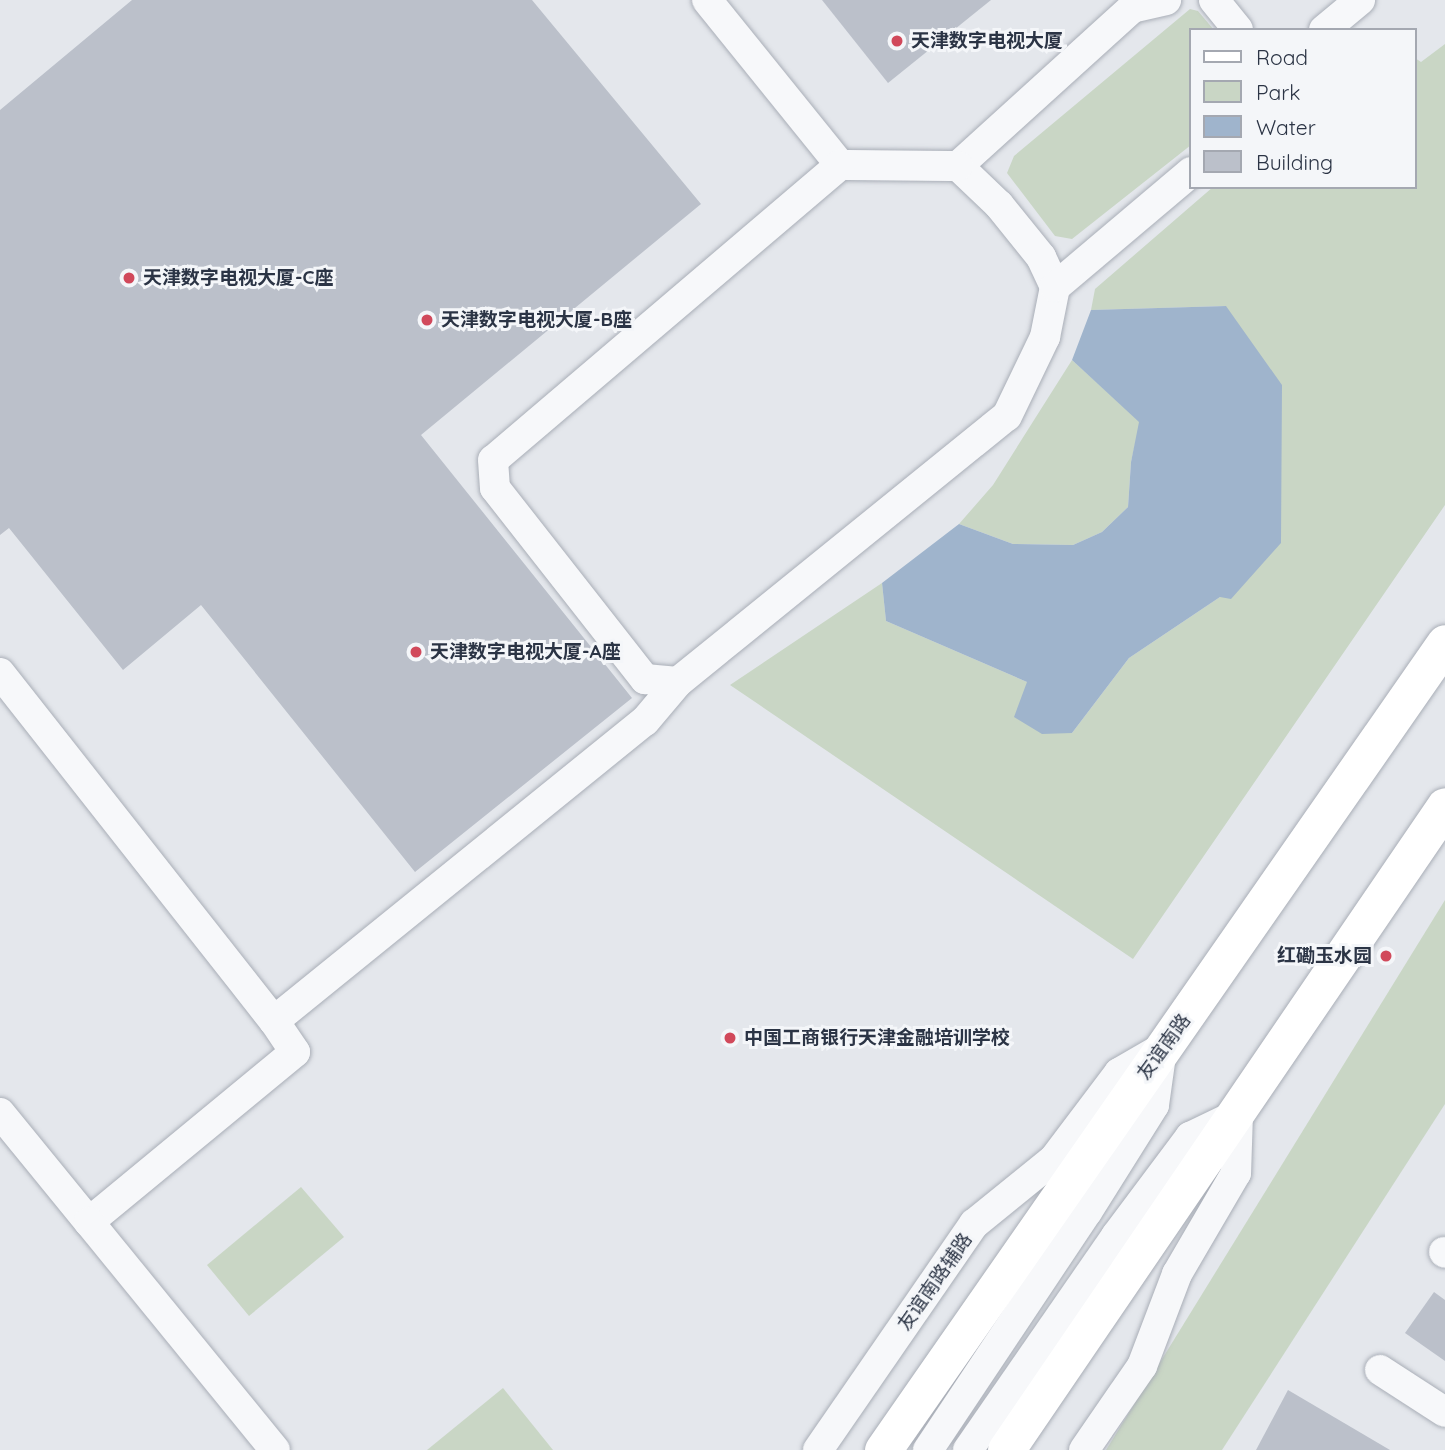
<!DOCTYPE html>
<meta charset="utf-8">
<style>
body{margin:0}
#map{position:relative;width:1445px;height:1450px;overflow:hidden;background:#e4e7ec;font-family:Quicksand,"Noto Sans SC",sans-serif}
div>[style]{position:absolute}
.green>*{inset:0;background:#c9d6c5}
.water>*{inset:0;background:#9fb4cc}
.building>*{inset:0;background:#bbc0ca}
.roads{filter:drop-shadow(0 0 2px #a9aeb7) drop-shadow(0 0 2px #a9aeb7)}
.minor>*{height:30px;margin:-15px;padding:0 15px;transform-origin:15px;border-radius:15px;background:#f7f8fa}
.major>*{height:37px;margin:-18.5px;padding:0 18.5px;transform-origin:18.5px;border-radius:18.5px;background:#fff}
.dots>*{width:19px;height:19px;translate:-50% -50%;box-sizing:border-box;border:4px solid #f4f6f9;border-radius:50%}
span{translate:-50% -50%;white-space:nowrap;text-align:center;line-height:1.15;-webkit-text-stroke:6px #f4f6f9;paint-order:stroke}
.poi-label{font-size:19px;color:#2b3445;font-weight:700}
.left{translate:0 -50%;text-align:left}
.right{translate:-100% -50%;text-align:right}
.street-label{font-size:19px;color:#2b3445}
.legend{position:absolute;left:1189px;top:28px;width:228px;height:161px;box-sizing:border-box;background:#f4f6f9;border:2px solid #a4a8b1;margin:0;padding:9px 12px;list-style:none;font-size:21px;color:#2b3445}
.legend li{display:flex;align-items:center;gap:14px;height:35px}
.legend b{width:35px;border:2px solid #a4a8b1}
</style>
<div id="map">
<div class="green">
<div style="clip-path:polygon(1190px 9px,1198px 11px,1214px 30px,1191px 30px,1191px 145px,1072px 239px,1055px 236px,1007px 173px,1014px 156px)"></div>
<div style="clip-path:polygon(1445px 44px,1445px 505px,1133px 959px,730px 685px,882px 583px,886px 621px,1027px 682px,1072px 733px,1129px 658px,1220px 597px,1226px 306px,1091px 310px,1095px 289px,1213px 187px,1415px 187px,1415px 58px,1421px 62px)"></div>
<div style="clip-path:polygon(1072px 360px,1140px 422px,1131px 462px,1128px 507px,1102px 532px,1073px 545px,1013px 544px,959px 524px,993px 485px)"></div>
<div style="clip-path:polygon(1445px 900px,1445px 1104px,1222px 1450px,1106px 1450px)"></div>
<div style="clip-path:polygon(301px 1187px,344px 1237px,249px 1316px,207px 1265px)"></div>
<div style="clip-path:polygon(503px 1388px,553px 1450px,427px 1450px)"></div>
</div>
<div class="water">
<div style="clip-path:polygon(1226px 306px,1282px 385px,1281px 543px,1231px 599px,1220px 597px,1129px 658px,1072px 733px,1042px 734px,1014px 717px,1027px 682px,886px 621px,882px 583px,959px 524px,1013px 544px,1073px 545px,1102px 532px,1128px 507px,1131px 462px,1139px 422px,1072px 360px,1091px 310px)"></div>
</div>
<div class="building">
<div style="clip-path:polygon(132px 0,532px 0,701px 204px,421px 435px,632px 698px,415px 872px,201px 605px,123px 670px,9px 528px,0 535px,0 110px)"></div>
<div style="clip-path:polygon(822px 0,991px 0,888px 83px)"></div>
<div style="clip-path:polygon(1434px 1292px,1445px 1300px,1445px 1361px,1405px 1333px)"></div>
<div style="clip-path:polygon(1288px 1390px,1390px 1450px,1256px 1450px)"></div>
</div>
<div class="roads">
<div class="minor">
<div style="left:707px;top:0;width:212px;rotate:51.1deg"></div>
<div style="left:1214px;top:0;width:38px;rotate:51deg"></div>
<div style="left:1324px;top:30px;width:47px;rotate:-39.8deg"></div>
<div style="left:958px;top:166px;width:235px;rotate:-42.2deg"></div>
<div style="left:1132px;top:8px;width:35px;rotate:-13deg"></div>
<div style="left:1055px;top:287px;width:33px;rotate:-115deg"></div>
<div style="left:1041px;top:257px;width:67px;rotate:-128.9deg"></div>
<div style="left:999px;top:205px;width:57px;rotate:-136.4deg"></div>
<div style="left:958px;top:166px;width:118px;rotate:-179.5deg"></div>
<div style="left:840px;top:165px;width:455px;rotate:139.6deg"></div>
<div style="left:493px;top:460px;width:28px;rotate:86deg"></div>
<div style="left:495px;top:488px;width:243px;rotate:51.9deg"></div>
<div style="left:645px;top:679px;width:33px;rotate:5deg"></div>
<div style="left:678px;top:682px;width:423px;rotate:-39deg"></div>
<div style="left:1007px;top:416px;width:88px;rotate:-64.3deg"></div>
<div style="left:1045px;top:337px;width:51px;rotate:-78.7deg"></div>
<div style="left:1055px;top:287px;width:178px;rotate:-40.2deg"></div>
<div style="left:0;top:673px;width:443px;rotate:51.8deg"></div>
<div style="left:274px;top:1021px;width:477px;rotate:-39deg"></div>
<div style="left:645px;top:721px;width:51px;rotate:-49.8deg"></div>
<div style="left:0;top:1113px;width:141px;rotate:50.8deg"></div>
<div style="left:89px;top:1222px;width:267px;rotate:-39.5deg"></div>
<div style="left:295px;top:1052px;width:37px;rotate:-124deg"></div>
<div style="left:89px;top:1222px;width:294px;rotate:50.8deg"></div>
<div style="left:1444px;top:1252px;width:1px;rotate:45deg"></div>
<div style="left:1380px;top:1370px;width:77px;rotate:32.9deg"></div>
<div style="left:818px;top:1450px;width:275px;rotate:-55.4deg"></div>
<div style="left:974px;top:1224px;width:103px;rotate:-39.1deg"></div>
<div style="left:1054px;top:1159px;width:108px;rotate:-52.9deg"></div>
<div style="left:1119px;top:1073px;width:50px;rotate:-30.2deg"></div>
<div style="left:928px;top:1450px;width:286px;rotate:-56.3deg"></div>
<div style="left:1087px;top:1212px;width:126px;rotate:-57.9deg"></div>
<div style="left:1154px;top:1105px;width:58px;rotate:-82deg"></div>
<div style="left:968px;top:1450px;width:260px;rotate:-55.3deg"></div>
<div style="left:1116px;top:1236px;width:124px;rotate:-53.2deg"></div>
<div style="left:1190px;top:1137px;width:53px;rotate:-25.6deg"></div>
<div style="left:1238px;top:1114px;width:59px;rotate:91.9deg"></div>
<div style="left:1236px;top:1173px;width:117px;rotate:120.3deg"></div>
<div style="left:1177px;top:1274px;width:98px;rotate:110.8deg"></div>
<div style="left:1142px;top:1366px;width:102px;rotate:124.6deg"></div>
</div>
<div class="major">
<div style="left:883px;top:1450px;width:983px;rotate:-55.15deg"></div>
<div style="left:1006px;top:1450px;width:779px;rotate:-55.72deg"></div>
</div>
</div>
<div class="dots">
<div style="left:897px;top:41px;background:#d1495b"></div>
<div style="left:129px;top:278px;background:#d1495b"></div>
<div style="left:427px;top:320px;background:#d1495b"></div>
<div style="left:416px;top:652px;background:#d1495b"></div>
<div style="left:1386px;top:956px;background:#d1495b"></div>
<div style="left:730px;top:1038px;background:#d1495b"></div>
</div>
<div class="poi-label">
<span class="left" style="left:911px;top:41px">天津数字电视大厦</span>
<span class="left" style="left:143px;top:278px">天津数字电视大厦-C座</span>
<span class="left" style="left:441px;top:320px">天津数字电视大厦-B座</span>
<span class="left" style="left:430px;top:652px">天津数字电视大厦-A座</span>
<span class="right" style="left:1372px;top:956px">红磡玉水园</span>
<span class="left" style="left:744px;top:1038px">中国工商银行天津金融培训学校</span>
</div>
<div class="street-label">
<span style="left:1164px;top:1047px;rotate:-54deg">友谊南路</span>
<span style="left:935px;top:1282px;rotate:-55deg">友谊南路辅路</span>
</div>
<ul class="legend">
<li><b style="height:9px;background:#fff"></b>Road</li>
<li><b style="height:19px;background:#c9d6c5"></b>Park</li>
<li><b style="height:19px;background:#9fb4cc"></b>Water</li>
<li><b style="height:19px;background:#bbc0ca"></b>Building</li>
</ul>
</div>
